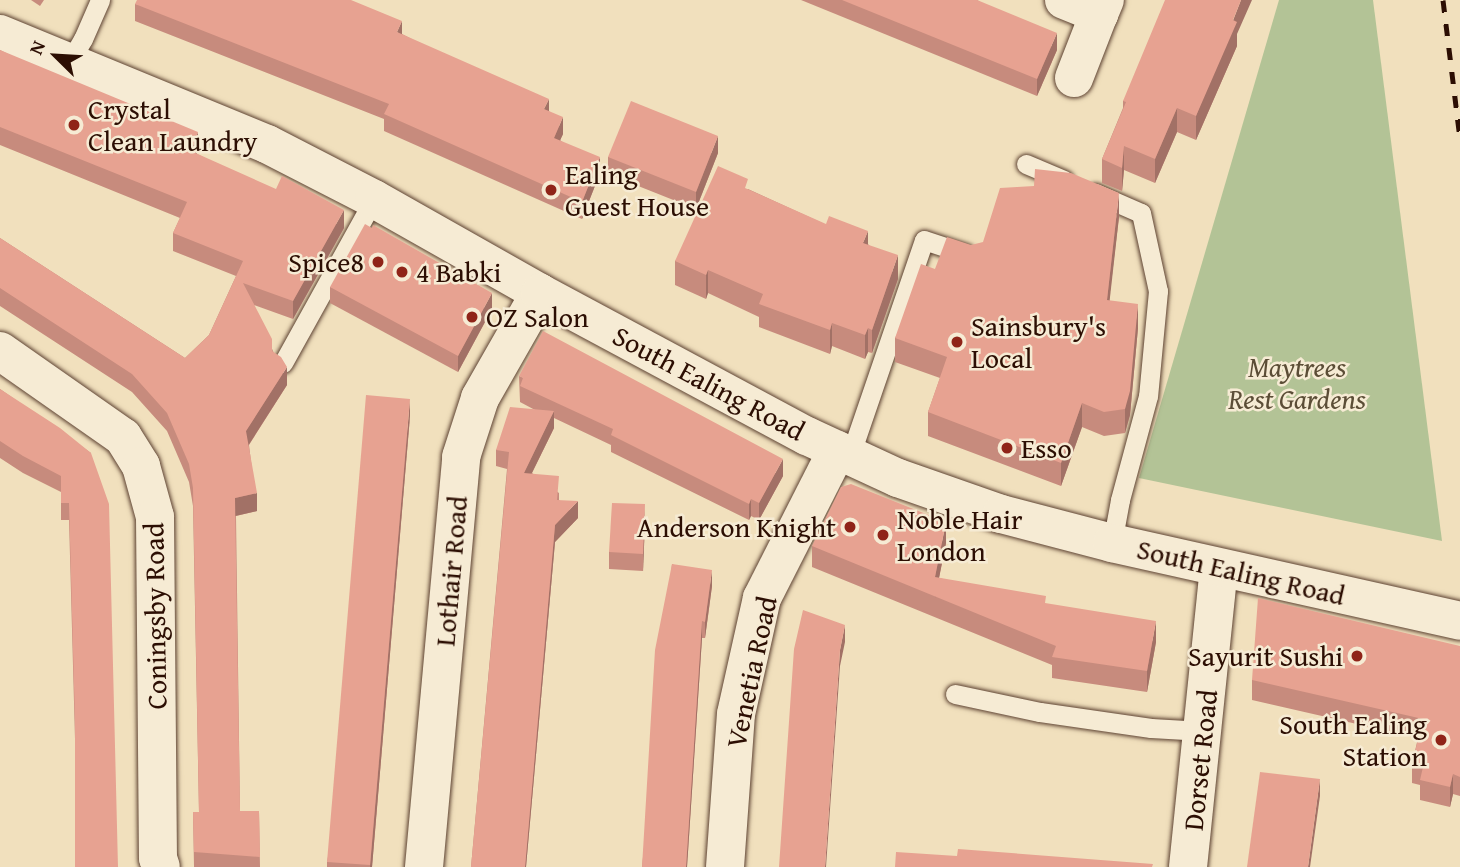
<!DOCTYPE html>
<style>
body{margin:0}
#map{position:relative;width:1460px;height:867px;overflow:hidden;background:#f1e0bd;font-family:"Gentium Book Plus",serif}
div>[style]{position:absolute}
.green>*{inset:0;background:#b3c396}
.roads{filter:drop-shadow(0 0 2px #5d4232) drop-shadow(0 0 2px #5d4232)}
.service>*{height:19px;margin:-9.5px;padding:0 9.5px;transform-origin:9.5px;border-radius:9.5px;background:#f6ebd4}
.minor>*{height:38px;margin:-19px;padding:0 19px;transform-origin:19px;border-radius:19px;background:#f6ebd4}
.secondary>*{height:38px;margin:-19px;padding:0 19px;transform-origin:19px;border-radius:19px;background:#f6ebd4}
.rail>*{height:5px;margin-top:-2.5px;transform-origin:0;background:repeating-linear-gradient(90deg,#2c0e03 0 12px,transparent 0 24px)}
.wall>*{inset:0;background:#c78b7d}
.shaded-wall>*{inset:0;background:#a27166}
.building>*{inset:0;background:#e7a291}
.dots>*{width:19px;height:19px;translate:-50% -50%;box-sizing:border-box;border:4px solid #f6ebd4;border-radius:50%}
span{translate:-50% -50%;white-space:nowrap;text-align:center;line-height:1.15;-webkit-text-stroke:5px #f6ebd4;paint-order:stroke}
.poi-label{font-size:28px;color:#2c0e03}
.left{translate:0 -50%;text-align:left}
.right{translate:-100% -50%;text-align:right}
.park-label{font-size:28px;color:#5b4d36;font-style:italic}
.street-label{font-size:28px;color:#2c0e03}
.north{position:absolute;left:21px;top:21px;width:70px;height:70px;-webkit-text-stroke:5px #f6ebd4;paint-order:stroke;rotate:294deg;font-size:19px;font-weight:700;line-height:28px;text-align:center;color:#2c0e03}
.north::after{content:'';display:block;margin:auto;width:24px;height:32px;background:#2c0e03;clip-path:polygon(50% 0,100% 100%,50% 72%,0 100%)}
</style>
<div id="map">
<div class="green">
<div style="clip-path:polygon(1279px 0,1373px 0,1442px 541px,1139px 478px)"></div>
</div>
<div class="roads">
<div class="service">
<div style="left:69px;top:63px;width:28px;rotate:-60deg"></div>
<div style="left:83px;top:39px;width:43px;rotate:-66.4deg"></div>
<div style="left:1026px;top:164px;width:41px;rotate:22.8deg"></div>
<div style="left:1095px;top:193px;width:50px;rotate:23.5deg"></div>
<div style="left:1141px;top:213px;width:80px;rotate:77.7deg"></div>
<div style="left:1158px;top:291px;width:105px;rotate:95.4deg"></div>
<div style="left:1148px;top:396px;width:108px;rotate:105.1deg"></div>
<div style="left:1120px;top:500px;width:44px;rotate:100.5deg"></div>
<div style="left:283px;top:363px;width:188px;rotate:-61deg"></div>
<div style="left:850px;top:456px;width:228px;rotate:-71.1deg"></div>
<div style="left:924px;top:240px;width:44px;rotate:18.4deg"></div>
<div style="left:955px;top:694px;width:87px;rotate:12deg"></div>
<div style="left:1040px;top:712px;width:112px;rotate:8.2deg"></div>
<div style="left:1151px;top:728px;width:52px;rotate:3.3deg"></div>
</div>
<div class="minor">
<div style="left:1064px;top:0;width:38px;rotate:22deg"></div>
<div style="left:1099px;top:14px;width:15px;rotate:-67deg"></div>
<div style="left:1074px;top:78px;width:69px;rotate:-68.7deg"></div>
<div style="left:0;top:351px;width:150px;rotate:35deg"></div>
<div style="left:123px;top:437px;width:34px;rotate:58deg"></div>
<div style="left:141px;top:466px;width:53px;rotate:74.6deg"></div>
<div style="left:155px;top:517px;width:341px;rotate:89.5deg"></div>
<div style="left:158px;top:858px;width:9px;rotate:72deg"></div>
<div style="left:424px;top:867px;width:412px;rotate:-84.8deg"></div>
<div style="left:461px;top:457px;width:62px;rotate:-72.1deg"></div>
<div style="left:480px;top:398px;width:121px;rotate:-60.3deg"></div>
<div style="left:725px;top:867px;width:153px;rotate:-85.9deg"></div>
<div style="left:736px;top:714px;width:119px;rotate:-77.4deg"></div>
<div style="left:762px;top:598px;width:166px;rotate:-63.1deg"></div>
<div style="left:1188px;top:867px;width:300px;rotate:-84.1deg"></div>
</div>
<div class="secondary">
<div style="left:0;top:34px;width:289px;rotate:22.4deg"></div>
<div style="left:267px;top:144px;width:120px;rotate:27.2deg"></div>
<div style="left:374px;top:199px;width:191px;rotate:29.5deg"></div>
<div style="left:540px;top:293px;width:303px;rotate:28.2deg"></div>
<div style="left:807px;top:436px;width:100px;rotate:24.8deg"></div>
<div style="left:898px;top:478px;width:109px;rotate:19.3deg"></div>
<div style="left:1001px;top:514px;width:115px;rotate:14.6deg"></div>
<div style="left:1112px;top:543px;width:357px;rotate:12.6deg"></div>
</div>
</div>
<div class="rail">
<div style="left:1443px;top:0;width:139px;rotate:83deg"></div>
</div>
<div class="wall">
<div style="clip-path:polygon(31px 0,44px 0,40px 6px)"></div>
<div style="clip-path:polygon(801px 0,977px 0,1057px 50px,1037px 96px)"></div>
<div style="clip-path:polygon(135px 4px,402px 34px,549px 111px,563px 134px,560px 140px,600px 173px,582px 219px,384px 131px,384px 119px,135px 21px)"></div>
<div style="clip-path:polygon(1237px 34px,1237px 46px,1196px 140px,1177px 132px,1155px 183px,1124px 170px,1122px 191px,1102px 183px,1102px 159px,1123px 108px,1123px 101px)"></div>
<div style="clip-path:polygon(0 50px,198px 150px,197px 154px,344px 228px,293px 319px,254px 305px,287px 385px,249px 445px,257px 511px,236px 516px,240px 811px,259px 811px,260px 867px,194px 867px,193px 812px,199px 812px,193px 506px,189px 482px,167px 431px,132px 392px,0 306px,0 238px,185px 358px,209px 335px,236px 276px,173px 251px,173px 233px,180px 218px,0 145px)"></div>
<div style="clip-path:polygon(718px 153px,696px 209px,608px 174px,608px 157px)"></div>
<div style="clip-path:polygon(748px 189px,868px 244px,898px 279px,872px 353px,868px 352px,865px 359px,832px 346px,830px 354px,759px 327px,759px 317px,708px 293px,706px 299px,675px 285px,675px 261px)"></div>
<div style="clip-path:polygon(1119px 217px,1109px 300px,1138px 328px,1130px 415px,1125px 433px,1104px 436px,1082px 427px,1061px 486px,928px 436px,928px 412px,940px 378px,895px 362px,895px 338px,935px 269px)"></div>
<div style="clip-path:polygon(330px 287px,492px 309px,458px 372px,330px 303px)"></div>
<div style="clip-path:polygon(519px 376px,783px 476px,759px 520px,751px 516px,749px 520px,611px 452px,611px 445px,554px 418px,554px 428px,532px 473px,559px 493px,559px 500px,578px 518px,555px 542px,526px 867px,471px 867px,507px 469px,496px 466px,496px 450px,535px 410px,520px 402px)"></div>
<div style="clip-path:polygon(0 389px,91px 453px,75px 739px,69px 520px,61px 520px,61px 492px,23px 473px,0 458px)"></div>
<div style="clip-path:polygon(410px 416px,372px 867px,327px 867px,327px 862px)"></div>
<div style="clip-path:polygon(645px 521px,643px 571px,609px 569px,609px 552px)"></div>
<div style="clip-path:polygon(946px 543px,939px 578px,1046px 604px,1156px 642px,1147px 692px,1052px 678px,1052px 665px,812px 567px,812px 546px)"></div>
<div style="clip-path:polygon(672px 564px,712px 586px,705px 638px,702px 638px,687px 867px,642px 867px)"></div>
<div style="clip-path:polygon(1460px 646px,1460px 796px,1453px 794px,1450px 807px,1420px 800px,1420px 785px,1412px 783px,1412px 764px,1418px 738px,1252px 700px,1252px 680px)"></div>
</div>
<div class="shaded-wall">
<div style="clip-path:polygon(1241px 0,1252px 0,1237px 34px,1237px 46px,1196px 140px,1196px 116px)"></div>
<div style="clip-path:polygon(402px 21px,402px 37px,397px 32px)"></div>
<div style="clip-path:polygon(1057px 33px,1057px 50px,1037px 96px,1037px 79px)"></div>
<div style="clip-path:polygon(549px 99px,549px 116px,544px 109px)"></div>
<div style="clip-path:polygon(1177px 108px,1177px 132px,1155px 183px,1155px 159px)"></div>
<div style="clip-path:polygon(563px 117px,563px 134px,554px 154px,554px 138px)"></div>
<div style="clip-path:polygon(198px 132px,198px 150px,191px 169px,191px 151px)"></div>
<div style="clip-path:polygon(718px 136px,718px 153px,696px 209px,696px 192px)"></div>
<div style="clip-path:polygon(1124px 146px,1124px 170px,1122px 191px,1122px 168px)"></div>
<div style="clip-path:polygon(600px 157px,600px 173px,582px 219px,582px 202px)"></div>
<div style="clip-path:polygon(1119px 193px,1119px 217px,1107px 324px,1107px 300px)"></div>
<div style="clip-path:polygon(344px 210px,344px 228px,293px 319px,293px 301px)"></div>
<div style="clip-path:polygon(868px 231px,868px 255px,863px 243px)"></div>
<div style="clip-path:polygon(898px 255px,898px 279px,872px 353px,872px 330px)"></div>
<div style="clip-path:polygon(708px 270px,708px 293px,706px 299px,706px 275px)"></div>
<div style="clip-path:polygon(492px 293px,492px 309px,458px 372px,458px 356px)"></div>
<div style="clip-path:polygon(1138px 304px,1138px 328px,1130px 415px,1125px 433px,1125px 409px)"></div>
<div style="clip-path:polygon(832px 323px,832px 346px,830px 354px,830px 330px)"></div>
<div style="clip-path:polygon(868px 328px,868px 352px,865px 359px,865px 335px)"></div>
<div style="clip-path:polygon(287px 367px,287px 385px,246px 449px,246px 431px)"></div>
<div style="clip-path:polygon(410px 399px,410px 416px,372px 867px,370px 867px)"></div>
<div style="clip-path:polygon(1082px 403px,1082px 427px,1061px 486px,1061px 463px)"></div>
<div style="clip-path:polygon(554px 411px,554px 428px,524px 489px,524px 473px)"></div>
<div style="clip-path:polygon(783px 459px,783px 476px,759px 520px,759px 503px)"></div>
<div style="clip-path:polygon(257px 493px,257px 511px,235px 516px,235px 498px)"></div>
<div style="clip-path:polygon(751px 499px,751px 516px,749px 520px,749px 504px)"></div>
<div style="clip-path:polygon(578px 501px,578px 518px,555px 542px,526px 867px,525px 867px,555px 525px)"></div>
<div style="clip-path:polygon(645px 504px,645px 521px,643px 571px,643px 554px)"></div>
<div style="clip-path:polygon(946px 522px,946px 543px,935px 598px,935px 577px)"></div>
<div style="clip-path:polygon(712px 570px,712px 586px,705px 638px,705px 622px)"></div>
<div style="clip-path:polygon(702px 621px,702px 638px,687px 867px,686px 867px)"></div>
<div style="clip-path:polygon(1156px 621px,1156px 642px,1147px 692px,1147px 671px)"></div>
<div style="clip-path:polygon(845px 625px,845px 642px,840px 666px,826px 867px,825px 867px,840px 650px)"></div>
<div style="clip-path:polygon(1453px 774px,1453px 794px,1450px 807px,1450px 787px)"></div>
<div style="clip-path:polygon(1320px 779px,1320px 796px,1310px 867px,1308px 867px)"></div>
</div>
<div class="building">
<div style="clip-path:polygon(137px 0,351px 0,402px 21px,397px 32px,549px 99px,544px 109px,563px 117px,554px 138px,600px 157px,582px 202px,384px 114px,389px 104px,135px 4px)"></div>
<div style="clip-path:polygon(842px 0,977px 0,1057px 33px,1037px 79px)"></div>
<div style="clip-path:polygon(1165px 0,1241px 0,1233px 20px,1237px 22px,1196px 116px,1177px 108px,1155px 159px,1124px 146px,1122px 168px,1102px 159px,1126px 102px,1123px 101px)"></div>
<div style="clip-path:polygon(0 50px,198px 132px,191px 151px,276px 189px,282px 176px,344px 210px,293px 301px,243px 283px,272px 339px,272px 351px,281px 357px,287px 367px,246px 431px,257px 493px,235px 498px,240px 811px,259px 811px,260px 857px,194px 852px,193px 812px,199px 812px,193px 488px,189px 464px,167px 413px,132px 374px,0 288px,0 238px,185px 358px,209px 335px,243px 261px,173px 233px,187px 202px,0 127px)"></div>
<div style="clip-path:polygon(631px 101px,718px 136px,696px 192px,608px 157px)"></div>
<div style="clip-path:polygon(718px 166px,748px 179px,745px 188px,826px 224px,829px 216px,868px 231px,863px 243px,898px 255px,872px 330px,868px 328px,865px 335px,832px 323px,830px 330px,759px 304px,763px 294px,708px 270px,706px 275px,675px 261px)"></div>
<div style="clip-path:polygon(1035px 169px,1071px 173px,1119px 193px,1107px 300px,1138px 304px,1130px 391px,1125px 409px,1104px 412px,1082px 403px,1061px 463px,928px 412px,947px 357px,895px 338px,921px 264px,935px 269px,947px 237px,971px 245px,983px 242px,1000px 188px,1034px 186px)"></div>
<div style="clip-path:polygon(365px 224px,372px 228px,373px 225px,492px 293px,458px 356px,330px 287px)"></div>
<div style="clip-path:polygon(543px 331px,783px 459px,759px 503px,751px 499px,749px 504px,611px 435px,613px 429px,520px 386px,523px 378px,519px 376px)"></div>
<div style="clip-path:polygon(0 389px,60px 428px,91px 453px,109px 504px,118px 867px,75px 867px,75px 722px,69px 503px,61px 503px,61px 476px,23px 456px,0 441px)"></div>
<div style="clip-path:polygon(366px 395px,410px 399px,370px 865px,327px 862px)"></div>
<div style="clip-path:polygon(510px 407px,554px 411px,524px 473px,559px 476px,557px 500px,578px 501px,555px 525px,525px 867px,471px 867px,509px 452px,496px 450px)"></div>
<div style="clip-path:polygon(851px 484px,946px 522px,935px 577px,1046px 596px,1045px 603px,1156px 621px,1147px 671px,1052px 657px,1056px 646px,812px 546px,841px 487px)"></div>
<div style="clip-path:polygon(612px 503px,645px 504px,643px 554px,609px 552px)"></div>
<div style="clip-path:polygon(672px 564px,712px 570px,705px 622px,702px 621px,686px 867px,642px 867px,655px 650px)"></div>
<div style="clip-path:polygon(1258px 598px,1460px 646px,1460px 777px,1453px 774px,1450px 787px,1420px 780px,1423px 767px,1412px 764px,1423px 719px,1252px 680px)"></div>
<div style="clip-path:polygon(803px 610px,845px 625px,840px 650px,825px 867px,779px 867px,794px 649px)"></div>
<div style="clip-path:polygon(1260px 772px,1320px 779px,1308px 867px,1247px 867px)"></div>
<div style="clip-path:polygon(958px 849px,1153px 864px,1152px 867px,895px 867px,896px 852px,957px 856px)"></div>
</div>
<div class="dots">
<div style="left:74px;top:125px;background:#8f2418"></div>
<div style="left:551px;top:190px;background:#8f2418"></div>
<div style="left:378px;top:262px;background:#8f2418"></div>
<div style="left:402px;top:272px;background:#8f2418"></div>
<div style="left:472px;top:317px;background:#8f2418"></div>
<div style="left:957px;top:342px;background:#8f2418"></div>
<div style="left:1007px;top:448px;background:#8f2418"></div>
<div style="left:850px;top:527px;background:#8f2418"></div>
<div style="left:883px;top:535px;background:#8f2418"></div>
<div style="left:1357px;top:656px;background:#8f2418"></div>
<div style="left:1441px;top:740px;background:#8f2418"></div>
</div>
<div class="poi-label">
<span class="left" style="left:88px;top:125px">Crystal<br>Clean Laundry</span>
<span class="left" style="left:565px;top:190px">Ealing<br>Guest House</span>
<span class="right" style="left:364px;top:262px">Spice8</span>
<span class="left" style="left:416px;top:272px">4 Babki</span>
<span class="left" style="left:486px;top:317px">OZ Salon</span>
<span class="left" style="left:971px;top:342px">Sainsbury's<br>Local</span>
<span class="left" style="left:1021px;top:448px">Esso</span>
<span class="left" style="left:897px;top:535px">Noble Hair<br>London</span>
<span class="right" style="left:836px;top:527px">Anderson Knight</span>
<span class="right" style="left:1343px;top:656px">Sayurit Sushi</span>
<span class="right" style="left:1427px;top:740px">South Ealing<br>Station</span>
</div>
<div class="park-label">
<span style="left:1297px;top:383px">Maytrees<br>Rest Gardens</span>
</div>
<div class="street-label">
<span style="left:709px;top:383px;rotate:28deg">South Ealing Road</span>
<span style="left:451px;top:571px;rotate:-85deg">Lothair Road</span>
<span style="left:1241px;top:572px;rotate:13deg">South Ealing Road</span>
<span style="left:155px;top:616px;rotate:-91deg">Coningsby Road</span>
<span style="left:751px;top:672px;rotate:-78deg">Venetia Road</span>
<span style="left:1200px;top:760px;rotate:-84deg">Dorset Road</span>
</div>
<div class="north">N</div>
</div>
